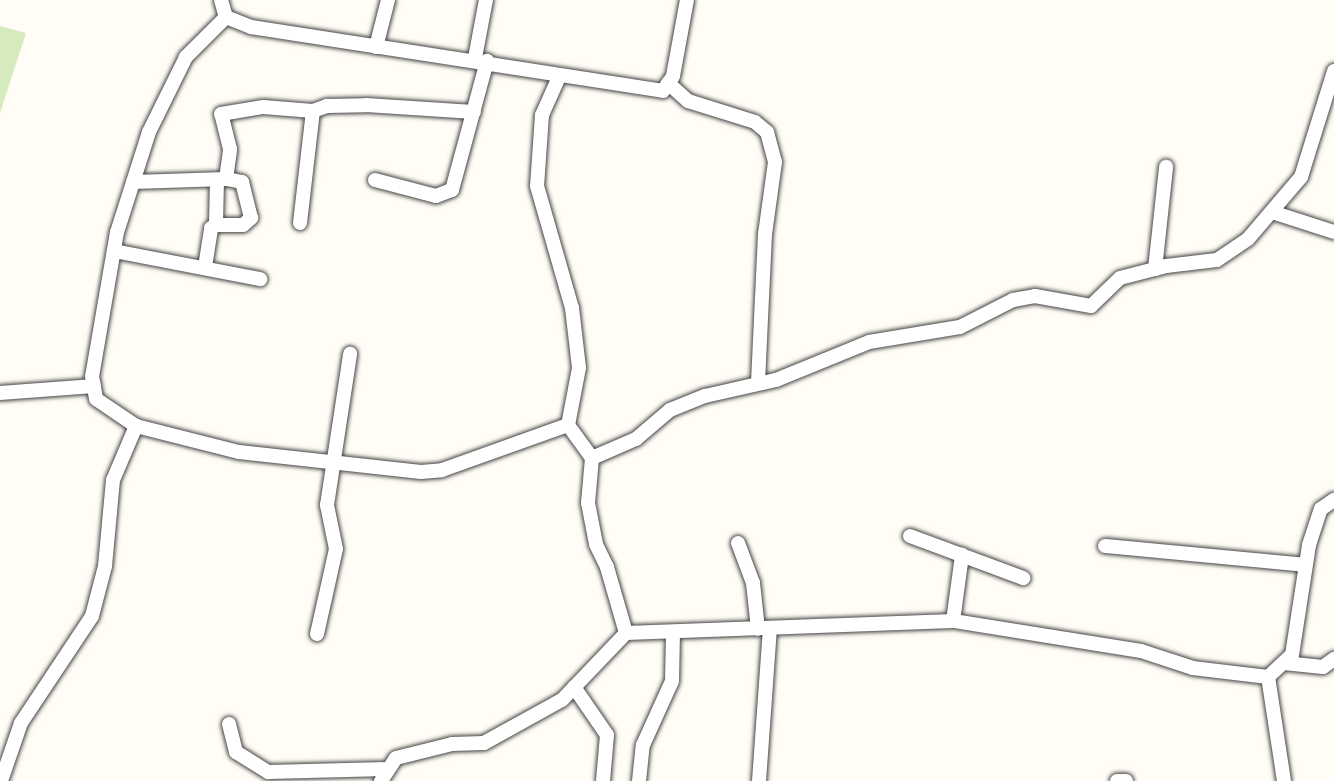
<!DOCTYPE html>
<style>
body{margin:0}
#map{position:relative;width:1334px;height:781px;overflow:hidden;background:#fffdf5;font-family:"Libre Baskerville",serif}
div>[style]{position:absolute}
.green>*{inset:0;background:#d5ebbd}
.roads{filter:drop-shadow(0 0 2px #444) drop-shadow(0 0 2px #444)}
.minor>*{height:14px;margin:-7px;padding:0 7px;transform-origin:7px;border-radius:7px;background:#fff}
span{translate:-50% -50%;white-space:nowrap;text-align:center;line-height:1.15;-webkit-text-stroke:7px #fff;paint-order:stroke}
</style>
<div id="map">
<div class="green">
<div style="clip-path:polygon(0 26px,26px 33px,0 113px)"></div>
</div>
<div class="roads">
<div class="minor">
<div style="left:221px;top:0;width:18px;rotate:74deg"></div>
<div style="left:226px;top:17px;width:27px;rotate:22deg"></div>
<div style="left:251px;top:27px;width:417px;rotate:8.8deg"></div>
<div style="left:663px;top:91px;width:18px;rotate:-56deg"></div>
<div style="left:673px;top:76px;width:77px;rotate:-79.6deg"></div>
<div style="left:226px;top:17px;width:57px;rotate:135deg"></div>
<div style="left:186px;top:57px;width:84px;rotate:116.3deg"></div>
<div style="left:149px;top:132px;width:105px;rotate:107.7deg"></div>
<div style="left:117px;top:232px;width:146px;rotate:99.8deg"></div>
<div style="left:92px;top:376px;width:23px;rotate:80deg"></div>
<div style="left:96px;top:399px;width:48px;rotate:34deg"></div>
<div style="left:136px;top:426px;width:106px;rotate:14.2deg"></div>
<div style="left:239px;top:452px;width:183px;rotate:6.3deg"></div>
<div style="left:421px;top:472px;width:21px;rotate:-5deg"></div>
<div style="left:442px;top:470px;width:134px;rotate:-19.7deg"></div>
<div style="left:376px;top:47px;width:49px;rotate:-75.7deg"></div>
<div style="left:475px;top:58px;width:59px;rotate:-79.3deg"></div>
<div style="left:559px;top:77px;width:42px;rotate:114.1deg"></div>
<div style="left:542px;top:115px;width:71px;rotate:94deg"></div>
<div style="left:537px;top:186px;width:127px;rotate:74deg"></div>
<div style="left:572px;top:308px;width:60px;rotate:83.3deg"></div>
<div style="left:579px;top:368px;width:58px;rotate:100.9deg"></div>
<div style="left:568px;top:425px;width:41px;rotate:54deg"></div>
<div style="left:668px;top:83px;width:27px;rotate:42deg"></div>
<div style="left:688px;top:101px;width:70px;rotate:17.4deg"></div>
<div style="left:755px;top:122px;width:16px;rotate:40deg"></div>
<div style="left:767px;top:132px;width:31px;rotate:75deg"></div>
<div style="left:775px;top:162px;width:73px;rotate:97.9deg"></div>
<div style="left:765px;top:234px;width:148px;rotate:92.7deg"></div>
<div style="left:217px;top:180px;width:45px;rotate:91.3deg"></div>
<div style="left:216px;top:225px;width:27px"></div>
<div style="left:243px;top:225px;width:11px;rotate:-41deg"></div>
<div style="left:251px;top:218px;width:37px;rotate:-104deg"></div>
<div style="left:242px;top:182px;width:16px;rotate:-169deg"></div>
<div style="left:375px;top:180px;width:63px;rotate:14.7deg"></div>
<div style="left:436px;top:196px;width:17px;rotate:-21deg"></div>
<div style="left:452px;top:190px;width:134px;rotate:-74.8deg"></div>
<div style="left:133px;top:182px;width:93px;rotate:-1.8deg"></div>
<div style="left:226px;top:179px;width:30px;rotate:-82deg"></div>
<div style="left:230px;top:149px;width:36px;rotate:-104deg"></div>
<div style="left:221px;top:114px;width:43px;rotate:-9.5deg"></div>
<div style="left:263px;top:107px;width:50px;rotate:4.6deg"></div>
<div style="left:1272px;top:212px;width:65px;rotate:17.9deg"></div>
<div style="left:300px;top:223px;width:113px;rotate:-83.4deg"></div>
<div style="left:313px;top:111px;width:15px;rotate:-20deg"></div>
<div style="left:327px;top:106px;width:39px;rotate:-1deg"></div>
<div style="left:366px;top:105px;width:108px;rotate:3.7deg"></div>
<div style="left:114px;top:251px;width:149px;rotate:10.9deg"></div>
<div style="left:205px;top:267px;width:39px;rotate:-81deg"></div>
<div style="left:211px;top:228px;width:6px;rotate:-31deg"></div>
<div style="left:1155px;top:269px;width:103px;rotate:-83.8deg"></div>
<div style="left:0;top:393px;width:94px;rotate:-4.3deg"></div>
<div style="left:910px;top:536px;width:121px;rotate:20.4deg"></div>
<div style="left:738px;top:543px;width:43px;rotate:69.4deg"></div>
<div style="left:753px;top:583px;width:46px;rotate:83.8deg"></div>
<div style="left:1105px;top:546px;width:201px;rotate:5.4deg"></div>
<div style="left:953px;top:621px;width:67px;rotate:-82.2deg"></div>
<div style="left:317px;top:634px;width:87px;rotate:-77.4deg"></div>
<div style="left:336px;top:549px;width:45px;rotate:-101.6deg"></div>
<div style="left:327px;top:505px;width:153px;rotate:-81.3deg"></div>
<div style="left:1284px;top:663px;width:39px;rotate:6deg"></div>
<div style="left:1323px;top:667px;width:14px;rotate:-36deg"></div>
<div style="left:1268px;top:677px;width:33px;rotate:-43deg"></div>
<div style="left:1292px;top:655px;width:111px;rotate:-81.2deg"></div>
<div style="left:1309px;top:545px;width:38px;rotate:-72deg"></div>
<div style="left:1321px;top:509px;width:16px;rotate:-35deg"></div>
<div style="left:574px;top:687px;width:58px;rotate:55.5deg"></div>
<div style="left:607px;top:735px;width:46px;rotate:95deg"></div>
<div style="left:229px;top:724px;width:29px;rotate:76deg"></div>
<div style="left:236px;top:752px;width:38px;rotate:32deg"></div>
<div style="left:268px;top:772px;width:119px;rotate:-1.4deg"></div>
<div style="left:1px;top:781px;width:61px;rotate:-71deg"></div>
<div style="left:21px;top:723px;width:128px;rotate:-56.4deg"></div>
<div style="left:92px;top:616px;width:52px;rotate:-75.4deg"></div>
<div style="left:105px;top:566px;width:86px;rotate:-84.7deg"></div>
<div style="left:113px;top:480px;width:59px;rotate:-66.9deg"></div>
<div style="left:381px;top:781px;width:27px;rotate:-57deg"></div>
<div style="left:396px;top:758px;width:58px;rotate:-14deg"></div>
<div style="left:452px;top:744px;width:32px;rotate:-2deg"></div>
<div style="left:484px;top:743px;width:89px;rotate:-28.9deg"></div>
<div style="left:562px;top:700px;width:93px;rotate:-46.3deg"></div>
<div style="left:639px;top:781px;width:36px;rotate:-84deg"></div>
<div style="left:643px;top:745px;width:70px;rotate:-65.6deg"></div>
<div style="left:672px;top:681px;width:47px;rotate:-88.8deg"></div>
<div style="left:759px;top:781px;width:153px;rotate:-85.9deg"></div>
<div style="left:1117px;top:781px;width:9px"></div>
<div style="left:1284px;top:781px;width:105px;rotate:-98.7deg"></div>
<div style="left:1268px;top:677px;width:76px;rotate:-173.2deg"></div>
<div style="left:1193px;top:668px;width:55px;rotate:-161.9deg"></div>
<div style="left:1141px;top:651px;width:190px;rotate:-170.9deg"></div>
<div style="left:953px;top:621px;width:327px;rotate:177.9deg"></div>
<div style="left:626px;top:633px;width:69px;rotate:-106.1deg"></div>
<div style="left:607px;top:567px;width:25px;rotate:-116deg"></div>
<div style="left:596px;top:544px;width:42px;rotate:-101deg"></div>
<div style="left:588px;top:503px;width:45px;rotate:-84.9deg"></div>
<div style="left:592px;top:458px;width:48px;rotate:-23.4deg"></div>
<div style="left:636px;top:439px;width:45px;rotate:-40.5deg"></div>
<div style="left:670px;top:410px;width:38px;rotate:-22deg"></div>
<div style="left:705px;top:396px;width:73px;rotate:-12.7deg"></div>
<div style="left:776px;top:380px;width:100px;rotate:-22.2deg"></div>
<div style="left:869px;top:342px;width:92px;rotate:-9.4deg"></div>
<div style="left:960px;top:327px;width:59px;rotate:-27deg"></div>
<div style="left:1013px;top:300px;width:22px;rotate:-10deg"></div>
<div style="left:1035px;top:296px;width:57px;rotate:10.1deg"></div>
<div style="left:1091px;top:306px;width:40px;rotate:-44deg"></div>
<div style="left:1120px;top:278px;width:48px;rotate:-14.6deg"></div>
<div style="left:1166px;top:266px;width:51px;rotate:-6.7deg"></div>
<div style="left:1217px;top:260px;width:37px;rotate:-34deg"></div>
<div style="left:1248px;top:239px;width:82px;rotate:-49.5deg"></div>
<div style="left:1301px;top:177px;width:111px;rotate:-72.7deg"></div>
</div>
</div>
</div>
